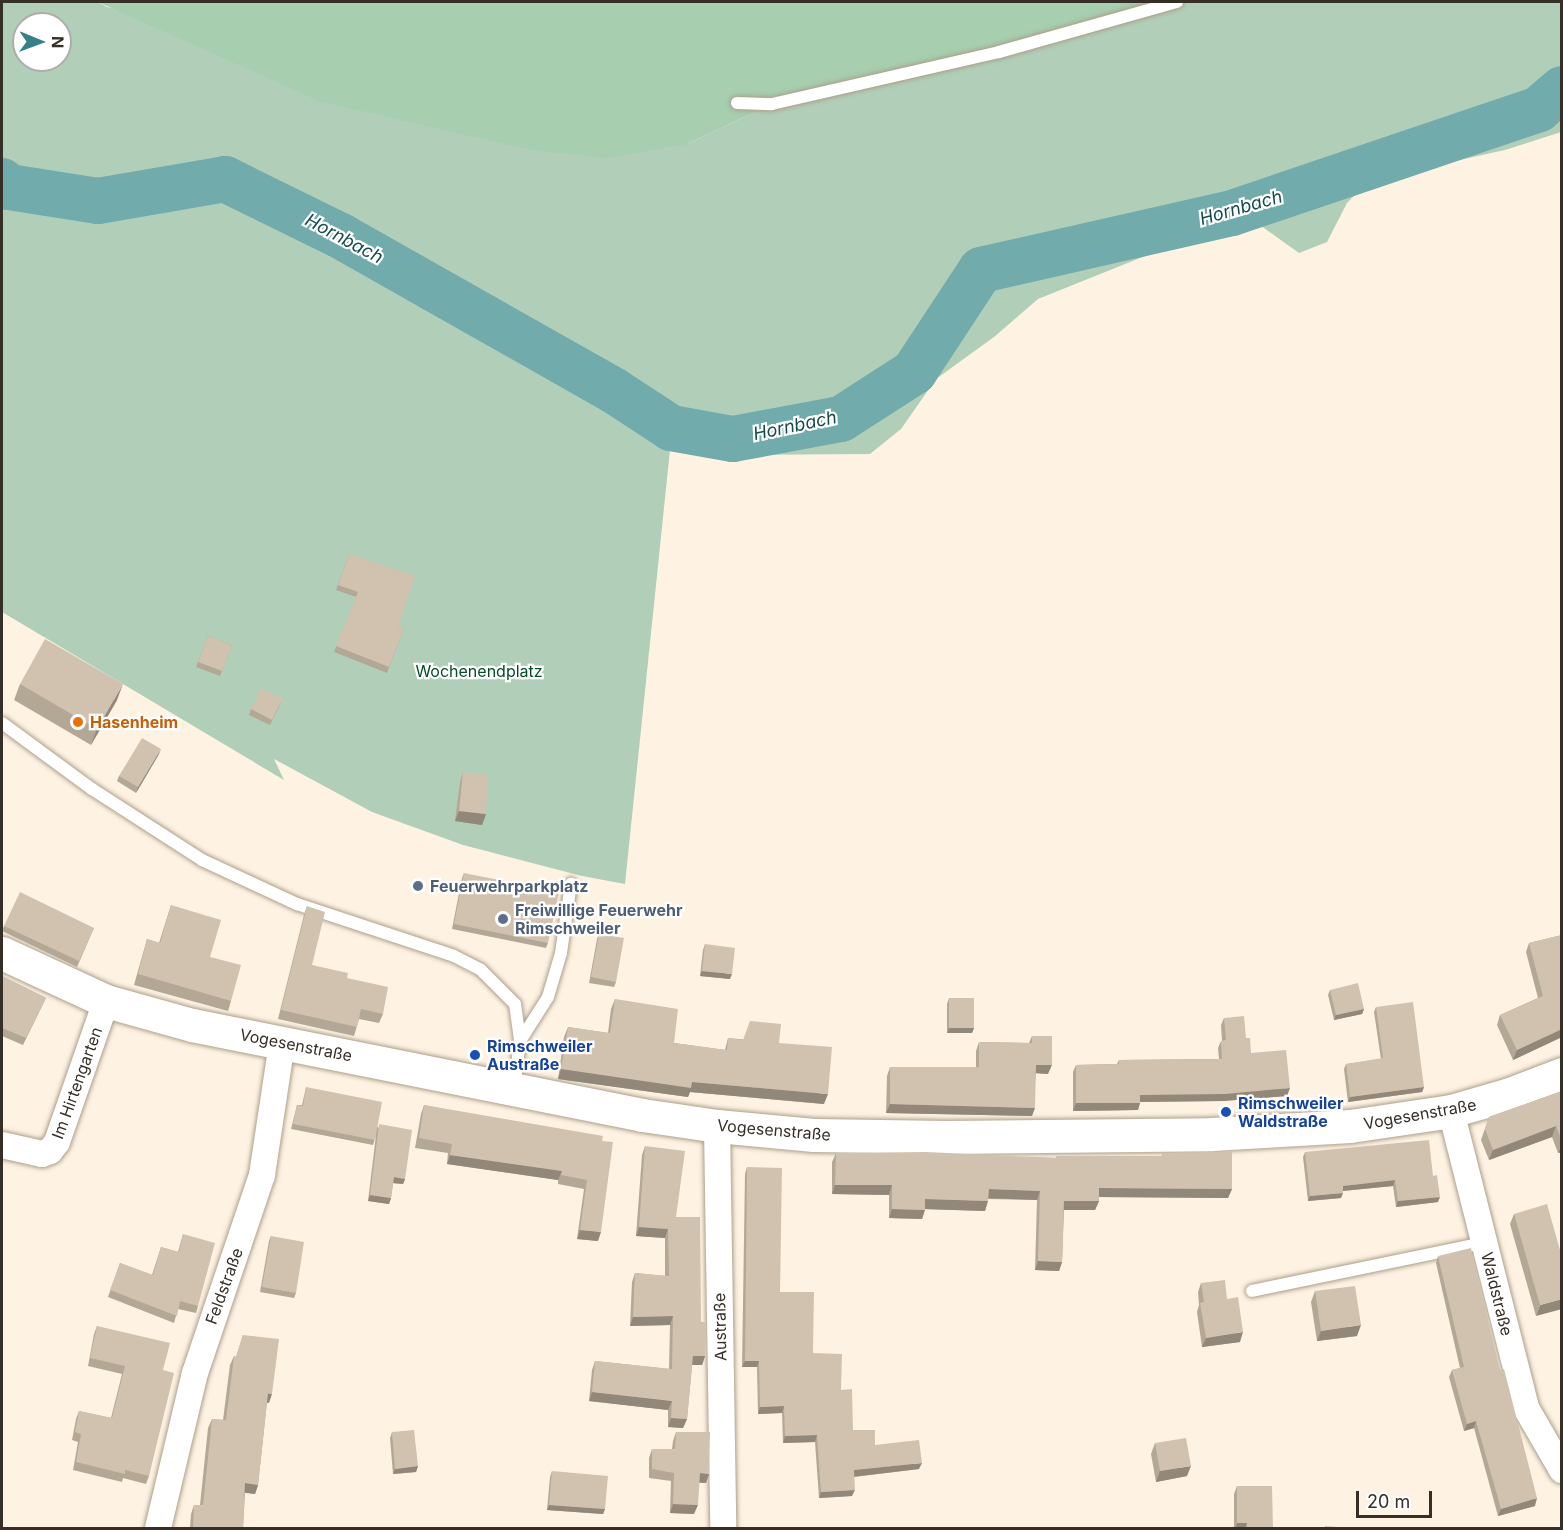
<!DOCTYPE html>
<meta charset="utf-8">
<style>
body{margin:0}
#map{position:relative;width:1563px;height:1530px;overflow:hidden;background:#fef2e2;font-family:Inter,sans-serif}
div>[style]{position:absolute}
.green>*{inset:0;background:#b1cfb8}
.forest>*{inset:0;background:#a6ceaf}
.river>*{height:46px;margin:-23px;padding:0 23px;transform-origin:23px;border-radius:23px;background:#71abac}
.roads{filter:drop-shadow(0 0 2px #ac9f8b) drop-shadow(0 0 2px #ac9f8b)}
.lane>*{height:12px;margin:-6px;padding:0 6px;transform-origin:6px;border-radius:6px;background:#fff}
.street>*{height:26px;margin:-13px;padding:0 13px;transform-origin:13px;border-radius:13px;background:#fff}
.primary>*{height:33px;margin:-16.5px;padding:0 16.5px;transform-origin:16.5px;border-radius:16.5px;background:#fff}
.wall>*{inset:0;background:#b3a796}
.shaded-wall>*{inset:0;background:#92887a}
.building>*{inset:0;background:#d0c2ae}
.dots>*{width:16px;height:16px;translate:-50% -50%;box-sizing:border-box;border:3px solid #fff;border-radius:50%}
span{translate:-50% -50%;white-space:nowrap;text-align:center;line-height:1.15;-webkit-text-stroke:4.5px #fff;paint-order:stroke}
.park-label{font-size:16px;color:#084b25}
.food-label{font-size:16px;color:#c56008;font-weight:700}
.left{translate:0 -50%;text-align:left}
.service-label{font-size:16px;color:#4e5e75;font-weight:700}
.street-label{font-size:16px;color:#352f27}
.transit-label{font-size:16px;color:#164399;font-weight:700}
.water-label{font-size:18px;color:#164b4c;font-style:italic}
.frame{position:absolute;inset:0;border:3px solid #352f27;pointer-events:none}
.north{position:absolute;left:12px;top:12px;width:60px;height:60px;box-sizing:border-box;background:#fff;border:2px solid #aeaca9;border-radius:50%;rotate:91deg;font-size:16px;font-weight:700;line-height:24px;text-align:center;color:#352f27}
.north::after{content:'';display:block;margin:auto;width:21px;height:27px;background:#387f89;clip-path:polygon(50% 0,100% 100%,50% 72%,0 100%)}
.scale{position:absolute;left:1356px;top:1491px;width:76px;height:27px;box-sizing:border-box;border:3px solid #352f27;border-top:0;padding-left:8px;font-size:18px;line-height:21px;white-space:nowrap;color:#352f27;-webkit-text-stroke:4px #fff;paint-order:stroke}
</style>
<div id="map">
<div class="green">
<div style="clip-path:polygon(evenodd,2px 2px,98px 2px,107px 7px,687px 144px,772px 104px,1177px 2px,1561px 2px,1561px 132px,1505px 150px,1391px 175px,1367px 183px,1347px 203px,1327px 242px,1299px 253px,1253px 220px,1195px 236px,1038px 299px,994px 337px,936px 379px,901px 429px,870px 454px,729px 455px,670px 450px,625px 884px,582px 876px,463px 845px,372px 812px,274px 759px,284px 780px,2px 612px,2px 2px,24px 24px,60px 24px,60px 60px,24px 60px,24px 24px)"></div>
</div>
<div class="forest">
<div style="clip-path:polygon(98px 2px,1177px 2px,772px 104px,687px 144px,607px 158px,531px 150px,319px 101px)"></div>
</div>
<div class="river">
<div style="left:2px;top:181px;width:9px;rotate:41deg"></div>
<div style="left:9px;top:187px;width:90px;rotate:8.9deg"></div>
<div style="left:98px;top:201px;width:129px;rotate:-9.8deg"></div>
<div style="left:225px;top:179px;width:127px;rotate:26.2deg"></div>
<div style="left:339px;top:235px;width:315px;rotate:29.5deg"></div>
<div style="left:613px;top:390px;width:69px;rotate:33.2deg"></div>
<div style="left:671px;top:428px;width:63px;rotate:10.1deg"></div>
<div style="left:733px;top:439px;width:110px;rotate:-10.5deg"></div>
<div style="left:841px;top:419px;width:87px;rotate:-32.8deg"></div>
<div style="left:914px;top:372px;width:122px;rotate:-56.7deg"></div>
<div style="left:981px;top:270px;width:257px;rotate:-12.8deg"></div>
<div style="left:1232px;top:213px;width:324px;rotate:-18.7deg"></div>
<div style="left:1539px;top:109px;width:30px;rotate:-41deg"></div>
</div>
<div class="roads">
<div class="lane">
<div style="left:737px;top:103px;width:35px;rotate:2deg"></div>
<div style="left:772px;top:104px;width:233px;rotate:-12.9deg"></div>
<div style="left:999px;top:52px;width:185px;rotate:-15.7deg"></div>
<div style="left:2px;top:723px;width:112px;rotate:36.3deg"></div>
<div style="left:92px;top:789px;width:131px;rotate:32.8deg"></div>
<div style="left:202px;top:860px;width:105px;rotate:24.9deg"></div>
<div style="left:297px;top:904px;width:165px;rotate:18.3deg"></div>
<div style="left:454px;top:956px;width:30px;rotate:27deg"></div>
<div style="left:481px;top:970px;width:48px;rotate:45deg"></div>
<div style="left:515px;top:1004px;width:37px;rotate:82deg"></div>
<div style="left:520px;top:1041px;width:47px;rotate:97.3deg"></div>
<div style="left:520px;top:1041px;width:52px;rotate:-57.5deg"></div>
<div style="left:548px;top:997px;width:46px;rotate:-73.5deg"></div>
<div style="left:561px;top:953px;width:70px;rotate:-81.8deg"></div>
<div style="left:1252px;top:1291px;width:237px;rotate:-11.7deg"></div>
</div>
<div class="street">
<div style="left:1451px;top:1111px;width:306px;rotate:75.8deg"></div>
<div style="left:1526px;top:1408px;width:72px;rotate:59.9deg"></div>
<div style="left:717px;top:1126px;width:402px;rotate:89.1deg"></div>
<div style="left:2px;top:1145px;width:41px;rotate:12.7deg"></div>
<div style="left:42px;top:1154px;width:9px;rotate:-21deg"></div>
<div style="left:50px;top:1151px;width:11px;rotate:-52deg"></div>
<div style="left:57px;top:1142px;width:149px;rotate:-70.8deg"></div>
<div style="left:158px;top:1528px;width:159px;rotate:-76.6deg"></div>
<div style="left:195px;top:1373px;width:209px;rotate:-71.3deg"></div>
<div style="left:262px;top:1175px;width:134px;rotate:-81.4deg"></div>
</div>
<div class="primary">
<div style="left:2px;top:953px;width:115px;rotate:24.8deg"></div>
<div style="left:106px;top:1001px;width:89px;rotate:15.6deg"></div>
<div style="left:192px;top:1025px;width:459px;rotate:11.3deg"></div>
<div style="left:642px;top:1115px;width:76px;rotate:8.3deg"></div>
<div style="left:717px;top:1126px;width:97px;rotate:5.3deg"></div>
<div style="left:814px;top:1135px;width:133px;rotate:0.9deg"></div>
<div style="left:947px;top:1137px;width:265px;rotate:-0.6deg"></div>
<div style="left:1212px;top:1134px;width:138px;rotate:-3.3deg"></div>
<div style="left:1350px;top:1126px;width:102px;rotate:-8.4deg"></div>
<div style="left:1451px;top:1111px;width:61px;rotate:-16.1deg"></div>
<div style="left:1510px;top:1094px;width:56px;rotate:-21deg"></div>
</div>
</div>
<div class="wall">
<div style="clip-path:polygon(349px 554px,398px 626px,404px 628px,387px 673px,334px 652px,356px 597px,336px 590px)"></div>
<div style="clip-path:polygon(208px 636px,232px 645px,220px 676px,196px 667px)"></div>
<div style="clip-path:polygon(20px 684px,117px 700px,91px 745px,14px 700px)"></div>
<div style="clip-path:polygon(281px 703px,270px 725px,249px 715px,251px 709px)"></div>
<div style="clip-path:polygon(159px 754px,136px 793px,117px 781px,119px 776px)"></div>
<div style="clip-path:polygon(463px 772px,486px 814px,482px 825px,455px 821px,460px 782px)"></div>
<div style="clip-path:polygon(464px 873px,548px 943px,546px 948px,452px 929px,462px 878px)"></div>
<div style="clip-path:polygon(171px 905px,210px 957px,231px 1001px,228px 1011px,134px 985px,147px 939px,159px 943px)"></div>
<div style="clip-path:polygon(307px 906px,312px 965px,347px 978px,383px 1014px,379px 1023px,359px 1019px,354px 1036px,278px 1019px,304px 915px)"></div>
<div style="clip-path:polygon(4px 926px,94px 928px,77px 967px,2px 931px)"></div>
<div style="clip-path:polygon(599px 934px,616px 982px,614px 987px,589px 983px,597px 939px)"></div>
<div style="clip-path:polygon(1562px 935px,1562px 1037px,1513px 1060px,1497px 1025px,1500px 1015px,1538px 998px,1526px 952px,1529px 943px)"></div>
<div style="clip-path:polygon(705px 944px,730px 979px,700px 976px,703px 950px)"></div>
<div style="clip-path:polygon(2px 976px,46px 998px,23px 1045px,2px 1036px)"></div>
<div style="clip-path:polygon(1330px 990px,1364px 1009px,1362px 1014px,1334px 1020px,1328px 995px)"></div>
<div style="clip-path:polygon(949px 998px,974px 1028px,972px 1033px,947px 1033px,947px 1004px)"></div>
<div style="clip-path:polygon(615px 999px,674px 1043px,725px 1050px,728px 1038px,779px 1043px,824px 1104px,690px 1092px,688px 1097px,558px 1079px,564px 1037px,568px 1027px,608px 1033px,611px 1009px)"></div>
<div style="clip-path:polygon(1376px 1007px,1424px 1087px,1422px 1092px,1348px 1102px,1344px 1069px,1346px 1064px,1381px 1059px,1374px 1012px)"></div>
<div style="clip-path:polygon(1224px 1018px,1246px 1038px,1251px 1053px,1287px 1096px,1223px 1101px,1140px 1102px,1138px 1110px,1073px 1111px,1073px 1072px,1076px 1065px,1117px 1064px,1119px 1060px,1219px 1059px,1218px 1048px,1221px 1041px,1222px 1041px,1221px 1025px)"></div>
<div style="clip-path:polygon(1032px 1036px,1048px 1074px,1036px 1073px,1032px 1116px,886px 1113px,887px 1076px,890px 1067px,976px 1067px,976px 1051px,979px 1042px,1029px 1043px)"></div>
<div style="clip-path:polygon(306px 1087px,378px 1127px,405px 1179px,403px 1184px,393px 1183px,391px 1198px,389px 1204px,368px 1201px,376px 1135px,373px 1145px,291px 1129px,297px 1105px,302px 1105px)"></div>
<div style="clip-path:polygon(1562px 1091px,1562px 1152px,1558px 1153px,1552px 1137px,1489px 1160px,1481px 1140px,1489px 1117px)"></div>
<div style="clip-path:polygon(424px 1105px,602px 1141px,598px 1241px,577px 1239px,584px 1189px,558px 1184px,558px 1180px,447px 1164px,448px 1153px,415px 1148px,421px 1114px)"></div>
<div style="clip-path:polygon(645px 1146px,676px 1217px,701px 1322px,705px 1356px,702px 1365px,692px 1365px,687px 1419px,683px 1428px,668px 1427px,668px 1410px,589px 1401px,592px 1370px,595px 1361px,669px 1369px,670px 1325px,630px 1326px,632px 1282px,635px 1273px,665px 1276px,665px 1238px,636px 1236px,642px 1155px)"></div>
<div style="clip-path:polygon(1305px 1152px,1433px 1176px,1438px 1202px,1396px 1207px,1393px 1186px,1343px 1191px,1341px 1198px,1308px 1201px,1303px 1157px)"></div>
<div style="clip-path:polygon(836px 1153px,1056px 1158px,1057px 1156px,1162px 1156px,1163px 1153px,1232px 1189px,1228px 1198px,1099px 1197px,1099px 1201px,1095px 1210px,1064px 1210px,1062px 1262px,1059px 1271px,1035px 1270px,1037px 1200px,988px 1199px,985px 1211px,925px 1209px,922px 1219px,889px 1218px,889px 1195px,832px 1194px,832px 1162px)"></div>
<div style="clip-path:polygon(747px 1167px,780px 1292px,813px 1353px,841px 1390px,853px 1430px,875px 1445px,919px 1469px,854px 1477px,852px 1496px,819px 1498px,815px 1442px,783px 1443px,782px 1413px,758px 1414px,757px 1367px,742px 1367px,745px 1174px)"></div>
<div style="clip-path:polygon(1514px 1214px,1560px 1250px,1536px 1316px,1510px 1224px)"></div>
<div style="clip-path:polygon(183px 1234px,198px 1306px,196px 1313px,178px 1309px,174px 1323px,108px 1297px,120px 1263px,152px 1275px,161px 1247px,178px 1252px)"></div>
<div style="clip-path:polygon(271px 1236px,296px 1293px,294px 1298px,260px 1292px,269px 1241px)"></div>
<div style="clip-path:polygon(1438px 1256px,1500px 1370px,1535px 1506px,1498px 1516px,1474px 1428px,1464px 1431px,1449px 1377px,1452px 1370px,1460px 1368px,1436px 1263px)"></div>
<div style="clip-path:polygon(1201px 1283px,1240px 1342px,1202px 1347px,1197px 1312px,1199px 1305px,1198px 1292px)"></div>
<div style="clip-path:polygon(1315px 1291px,1357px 1336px,1317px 1341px,1311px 1302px)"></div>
<div style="clip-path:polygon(97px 1326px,163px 1370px,149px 1476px,146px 1484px,123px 1478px,122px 1482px,73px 1470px,78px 1442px,72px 1440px,76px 1419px,79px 1411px,111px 1418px,122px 1374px,88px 1366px,94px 1334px)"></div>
<div style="clip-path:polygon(243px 1335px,269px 1403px,267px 1402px,258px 1485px,255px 1494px,245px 1493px,243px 1528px,190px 1528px,191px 1514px,194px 1505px,200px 1505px,208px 1428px,212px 1419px,223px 1420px,230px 1365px,234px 1356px,236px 1357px)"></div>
<div style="clip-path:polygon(392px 1432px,418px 1466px,416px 1472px,393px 1474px,390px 1438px)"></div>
<div style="clip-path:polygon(676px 1432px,709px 1474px,706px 1483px,699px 1483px,694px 1514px,670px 1513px,671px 1481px,649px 1478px,649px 1458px,652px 1449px,672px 1449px,673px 1441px)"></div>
<div style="clip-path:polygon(1155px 1443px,1187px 1476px,1156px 1482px,1151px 1454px)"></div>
<div style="clip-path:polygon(552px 1471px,605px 1509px,603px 1514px,547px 1510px,550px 1477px)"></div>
<div style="clip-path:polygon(1237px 1486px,1273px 1528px,1234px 1528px,1234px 1494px)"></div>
</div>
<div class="shaded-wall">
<div style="clip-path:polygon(123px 684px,117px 700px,91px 745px,97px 729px)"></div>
<div style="clip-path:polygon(161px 749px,159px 754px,136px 793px,138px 787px)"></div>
<div style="clip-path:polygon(459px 811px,486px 814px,482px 825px,455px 821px)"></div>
<div style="clip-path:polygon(702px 971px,732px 974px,730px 979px,700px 976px)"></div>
<div style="clip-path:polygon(1364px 1009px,1362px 1014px,1334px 1020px,1336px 1015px)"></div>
<div style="clip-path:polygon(949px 1028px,974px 1028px,972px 1033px,947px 1033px)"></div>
<div style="clip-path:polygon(1562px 1029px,1562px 1037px,1513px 1060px,1517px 1050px)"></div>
<div style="clip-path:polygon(1036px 1065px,1052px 1065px,1048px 1074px,1033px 1073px)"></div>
<div style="clip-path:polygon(561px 1069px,692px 1082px,828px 1094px,824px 1104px,690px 1092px,688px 1097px,558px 1079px)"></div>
<div style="clip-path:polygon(1424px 1087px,1422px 1092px,1348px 1102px,1350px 1097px)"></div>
<div style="clip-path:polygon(1290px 1088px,1287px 1096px,1223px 1101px,1137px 1102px,1140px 1095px)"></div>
<div style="clip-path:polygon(1076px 1103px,1140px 1103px,1138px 1110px,1073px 1111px)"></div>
<div style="clip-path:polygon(890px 1104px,1035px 1108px,1032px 1116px,886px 1113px)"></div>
<div style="clip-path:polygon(1556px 1126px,1552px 1137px,1489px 1160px,1493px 1150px)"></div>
<div style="clip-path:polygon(1562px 1145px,1562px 1152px,1558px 1153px)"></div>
<div style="clip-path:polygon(450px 1155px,562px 1171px,558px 1180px,447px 1164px)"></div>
<div style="clip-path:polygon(394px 1177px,405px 1179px,403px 1184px,392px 1183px)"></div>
<div style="clip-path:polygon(1395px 1180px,1393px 1186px,1341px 1191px,1343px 1186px)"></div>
<div style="clip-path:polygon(835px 1185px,892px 1185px,889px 1195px,832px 1194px)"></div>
<div style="clip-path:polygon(1099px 1188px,1232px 1189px,1228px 1198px,1096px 1197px)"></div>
<div style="clip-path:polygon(989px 1189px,1040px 1191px,1037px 1200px,985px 1198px)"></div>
<div style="clip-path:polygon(1343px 1193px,1341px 1198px,1308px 1201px,1310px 1196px)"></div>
<div style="clip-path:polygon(370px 1195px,391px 1198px,389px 1204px,368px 1201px)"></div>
<div style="clip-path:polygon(1440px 1197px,1438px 1202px,1396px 1207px,1398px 1201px)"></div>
<div style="clip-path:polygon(925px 1199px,988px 1201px,985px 1211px,922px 1209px)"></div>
<div style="clip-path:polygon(1064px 1201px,1099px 1201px,1095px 1210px,1061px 1210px)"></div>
<div style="clip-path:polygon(892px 1209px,925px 1210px,922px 1219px,889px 1218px)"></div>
<div style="clip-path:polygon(639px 1227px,668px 1229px,665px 1238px,636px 1236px)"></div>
<div style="clip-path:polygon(580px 1230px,601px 1232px,598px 1241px,577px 1239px)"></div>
<div style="clip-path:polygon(1038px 1261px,1062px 1262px,1059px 1271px,1035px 1270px)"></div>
<div style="clip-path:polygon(1562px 1299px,1562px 1309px,1536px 1316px,1540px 1305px)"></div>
<div style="clip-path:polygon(673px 1316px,670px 1325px,630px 1326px,633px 1317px)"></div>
<div style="clip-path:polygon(1361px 1325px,1357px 1336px,1317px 1341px,1321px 1331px)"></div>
<div style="clip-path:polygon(1243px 1332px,1240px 1342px,1202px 1347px,1206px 1338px)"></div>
<div style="clip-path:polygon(693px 1356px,705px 1356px,702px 1365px,690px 1365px)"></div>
<div style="clip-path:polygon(745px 1361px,759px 1361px,757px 1367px,742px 1367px)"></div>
<div style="clip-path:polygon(592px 1392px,672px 1401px,668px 1410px,589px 1401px)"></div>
<div style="clip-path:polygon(268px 1393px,272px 1394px,269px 1403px,264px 1402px)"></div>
<div style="clip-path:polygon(784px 1406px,782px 1413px,758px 1414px,760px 1407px)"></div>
<div style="clip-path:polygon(671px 1418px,687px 1419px,683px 1428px,668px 1427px)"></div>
<div style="clip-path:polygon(1476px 1421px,1474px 1428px,1464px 1431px,1467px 1424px)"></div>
<div style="clip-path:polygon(817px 1435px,815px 1442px,783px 1443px,785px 1436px)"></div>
<div style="clip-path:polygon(922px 1463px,919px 1469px,851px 1477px,854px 1470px)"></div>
<div style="clip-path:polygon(418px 1466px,416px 1472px,393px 1474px,395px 1469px)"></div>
<div style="clip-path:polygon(1191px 1466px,1187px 1476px,1156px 1482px,1160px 1471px)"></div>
<div style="clip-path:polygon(700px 1473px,709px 1474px,706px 1483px,696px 1482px)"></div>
<div style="clip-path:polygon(245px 1483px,258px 1485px,255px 1494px,242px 1492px)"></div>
<div style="clip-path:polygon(855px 1490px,852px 1496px,819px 1498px,821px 1492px)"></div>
<div style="clip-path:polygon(1537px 1498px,1535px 1506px,1498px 1516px,1501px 1509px)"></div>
<div style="clip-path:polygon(673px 1504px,698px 1505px,694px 1514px,670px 1513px)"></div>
<div style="clip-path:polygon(549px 1505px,605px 1509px,603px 1514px,547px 1510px)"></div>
<div style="clip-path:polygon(1237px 1523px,1247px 1523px,1245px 1528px,1236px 1528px)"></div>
</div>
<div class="building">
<div style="clip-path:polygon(349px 554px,415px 576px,398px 626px,404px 628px,389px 667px,336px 646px,358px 592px,338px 585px)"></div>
<div style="clip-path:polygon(208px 636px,232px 645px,222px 671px,198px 662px)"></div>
<div style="clip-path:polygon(45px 639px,123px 684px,97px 729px,20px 684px)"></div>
<div style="clip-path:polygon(261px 688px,283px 698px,272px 720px,251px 709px)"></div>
<div style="clip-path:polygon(142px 738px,161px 749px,138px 787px,119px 776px)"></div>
<div style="clip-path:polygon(463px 772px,488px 775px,486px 814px,459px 811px)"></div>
<div style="clip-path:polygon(464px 873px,559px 892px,548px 943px,454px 924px)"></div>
<div style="clip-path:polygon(20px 892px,94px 928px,79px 961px,4px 926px)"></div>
<div style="clip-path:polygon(171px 905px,221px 920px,210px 957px,241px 965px,231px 1001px,138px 974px,147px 939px,160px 943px)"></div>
<div style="clip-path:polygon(307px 906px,325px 912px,312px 965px,348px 973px,347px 978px,388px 987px,383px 1014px,361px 1009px,357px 1027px,281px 1010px)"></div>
<div style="clip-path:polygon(599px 934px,624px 938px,616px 982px,591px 977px)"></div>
<div style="clip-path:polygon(1562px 935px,1562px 1029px,1517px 1050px,1500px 1015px,1543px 996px,1529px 943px)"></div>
<div style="clip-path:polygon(705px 944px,735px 948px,732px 974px,702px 971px)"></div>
<div style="clip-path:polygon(2px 976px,46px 998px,26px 1038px,2px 1028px)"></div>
<div style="clip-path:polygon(1358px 983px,1364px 1009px,1336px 1015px,1330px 990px)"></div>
<div style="clip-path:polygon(949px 998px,974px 998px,974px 1028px,949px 1028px)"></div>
<div style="clip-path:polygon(615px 999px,678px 1009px,674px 1043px,727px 1050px,728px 1038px,743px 1040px,750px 1021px,781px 1024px,779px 1043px,832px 1047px,828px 1094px,692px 1082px,691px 1088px,561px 1069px,568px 1027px,610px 1033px)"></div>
<div style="clip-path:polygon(1413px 1002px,1424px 1087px,1350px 1097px,1346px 1064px,1383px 1058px,1376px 1007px)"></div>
<div style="clip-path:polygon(1244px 1016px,1246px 1038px,1250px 1038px,1251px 1053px,1286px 1050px,1290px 1088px,1225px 1094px,1140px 1095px,1140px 1103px,1076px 1103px,1076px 1065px,1119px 1064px,1119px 1060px,1222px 1059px,1221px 1041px,1226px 1040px,1224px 1018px)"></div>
<div style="clip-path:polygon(1032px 1036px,1052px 1036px,1052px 1065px,1036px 1065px,1035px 1108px,890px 1104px,890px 1067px,979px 1067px,979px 1042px,1032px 1043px)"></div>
<div style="clip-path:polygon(306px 1087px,382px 1102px,375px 1140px,293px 1124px,297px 1105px,303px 1106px)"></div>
<div style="clip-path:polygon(1562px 1091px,1562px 1141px,1556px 1126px,1493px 1150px,1485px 1129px,1489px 1117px)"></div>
<div style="clip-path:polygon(424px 1105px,603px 1136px,602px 1141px,613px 1142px,601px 1232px,580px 1230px,587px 1180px,561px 1175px,562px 1171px,450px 1155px,452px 1144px,419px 1138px)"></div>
<div style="clip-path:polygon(379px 1124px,412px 1130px,405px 1179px,394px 1177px,391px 1198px,370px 1195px)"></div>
<div style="clip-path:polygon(1429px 1140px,1433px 1176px,1437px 1175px,1440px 1197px,1398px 1201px,1395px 1180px,1343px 1186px,1343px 1193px,1310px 1196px,1305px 1152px)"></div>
<div style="clip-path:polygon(645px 1146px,685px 1151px,676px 1217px,700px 1217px,701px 1322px,706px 1322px,705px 1356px,693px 1356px,687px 1419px,671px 1418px,672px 1401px,592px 1392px,595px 1361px,672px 1369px,673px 1316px,633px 1317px,635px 1273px,669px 1276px,668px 1229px,639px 1227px)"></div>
<div style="clip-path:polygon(926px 1152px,1057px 1158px,1057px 1156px,1163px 1156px,1163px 1153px,1232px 1152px,1232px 1189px,1099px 1188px,1099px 1201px,1064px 1201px,1062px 1262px,1038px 1261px,1040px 1191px,989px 1189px,988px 1201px,925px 1199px,925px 1210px,892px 1209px,892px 1185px,835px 1185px,836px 1153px)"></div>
<div style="clip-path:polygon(747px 1167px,782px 1168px,780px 1292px,814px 1292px,813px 1353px,842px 1354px,841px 1390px,852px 1389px,853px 1430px,875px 1430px,875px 1445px,919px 1440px,922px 1463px,854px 1470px,855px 1490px,821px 1492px,817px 1435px,785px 1436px,784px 1406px,760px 1407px,759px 1361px,745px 1361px)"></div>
<div style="clip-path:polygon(1547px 1204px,1560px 1250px,1562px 1250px,1562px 1299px,1540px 1305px,1514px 1214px)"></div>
<div style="clip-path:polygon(183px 1234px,215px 1243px,198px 1306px,180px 1301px,177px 1316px,110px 1290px,120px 1263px,153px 1275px,161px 1247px,179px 1252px)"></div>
<div style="clip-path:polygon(271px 1236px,304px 1242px,296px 1293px,262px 1287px)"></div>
<div style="clip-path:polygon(1471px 1248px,1500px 1370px,1504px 1369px,1537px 1498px,1501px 1509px,1476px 1421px,1467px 1424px,1452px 1370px,1464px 1367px,1438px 1256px)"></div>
<div style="clip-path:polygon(1225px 1280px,1227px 1299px,1238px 1297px,1243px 1332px,1206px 1338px,1200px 1303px,1204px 1302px,1201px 1283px)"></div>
<div style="clip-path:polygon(1355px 1286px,1361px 1325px,1321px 1331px,1315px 1291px)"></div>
<div style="clip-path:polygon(97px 1326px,170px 1343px,163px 1370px,174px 1373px,149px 1476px,125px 1470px,125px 1474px,76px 1462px,81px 1434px,75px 1432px,79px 1411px,112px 1418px,125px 1366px,90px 1358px)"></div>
<div style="clip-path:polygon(243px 1335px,279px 1339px,272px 1394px,268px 1393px,258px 1485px,245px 1483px,243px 1528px,193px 1528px,194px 1505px,203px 1505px,212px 1419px,226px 1420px,234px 1356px,236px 1357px)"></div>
<div style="clip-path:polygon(414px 1430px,418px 1466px,395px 1469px,392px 1432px)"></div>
<div style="clip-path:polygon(676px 1432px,710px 1432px,709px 1474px,700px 1473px,698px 1505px,673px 1504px,674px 1473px,652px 1469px,652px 1449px,675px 1449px)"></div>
<div style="clip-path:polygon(1186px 1438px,1191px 1466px,1160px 1471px,1155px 1443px)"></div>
<div style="clip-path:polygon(552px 1471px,608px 1476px,605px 1509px,549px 1505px)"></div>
<div style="clip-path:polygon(1237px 1486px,1272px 1486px,1273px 1528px,1247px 1528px,1247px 1523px,1237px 1523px)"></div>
<div style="clip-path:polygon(1325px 1526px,1349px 1528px,1325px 1528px)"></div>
</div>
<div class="dots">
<div style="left:78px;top:722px;background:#e8710a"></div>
<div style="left:418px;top:886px;background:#5c6f8a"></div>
<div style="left:503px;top:919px;background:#5c6f8a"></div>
<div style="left:475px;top:1055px;background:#1a4fb4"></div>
<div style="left:1226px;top:1112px;background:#1a4fb4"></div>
</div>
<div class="park-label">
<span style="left:479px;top:671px">Wochenendplatz</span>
</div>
<div class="food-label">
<span class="left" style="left:90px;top:722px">Hasenheim</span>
</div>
<div class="service-label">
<span class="left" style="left:430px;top:886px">Feuerwehrparkplatz</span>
<span class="left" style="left:515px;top:919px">Freiwillige Feuerwehr<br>Rimschweiler</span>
</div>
<div class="street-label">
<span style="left:296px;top:1045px;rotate:11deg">Vogesenstraße</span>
<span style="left:77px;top:1083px;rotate:-70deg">Im Hirtengarten</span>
<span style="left:1420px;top:1114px;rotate:-10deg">Vogesenstraße</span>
<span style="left:774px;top:1130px;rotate:5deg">Vogesenstraße</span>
<span style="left:224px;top:1286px;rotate:-70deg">Feldstraße</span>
<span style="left:1497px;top:1294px;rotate:76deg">Waldstraße</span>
<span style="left:720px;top:1327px;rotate:-91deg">Austraße</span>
</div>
<div class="transit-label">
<span class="left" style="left:487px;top:1055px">Rimschweiler<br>Austraße</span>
<span class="left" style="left:1238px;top:1112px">Rimschweiler<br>Waldstraße</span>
</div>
<div class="water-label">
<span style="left:1241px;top:208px;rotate:-16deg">Hornbach</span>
<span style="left:344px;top:239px;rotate:28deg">Hornbach</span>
<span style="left:795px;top:426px;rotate:-12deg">Hornbach</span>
</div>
<div class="frame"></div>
<div class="north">N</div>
<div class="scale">20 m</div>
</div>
